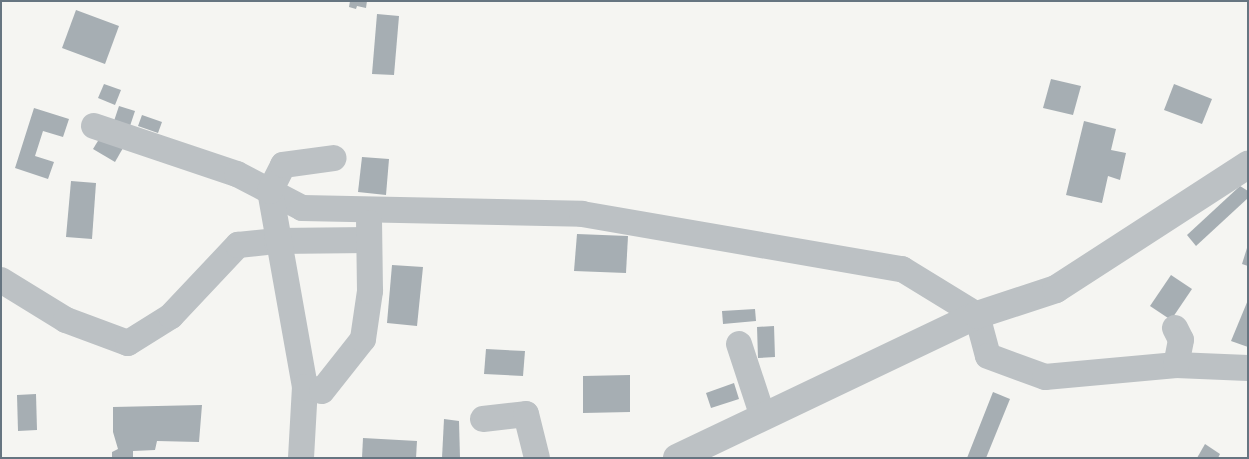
<!DOCTYPE html>
<style>
body{margin:0}
#map{position:relative;width:1249px;height:459px;overflow:hidden;background:#f5f5f2;font-family:Figtree,sans-serif}
div>[style]{position:absolute}
.building>*{inset:0;background:#a6aeb3}
.minor>*{height:26px;margin:-13px;padding:0 13px;transform-origin:13px;border-radius:13px;background:#bcc1c4}
.tertiary>*{height:28px;margin:-14px;padding:0 14px;transform-origin:14px;border-radius:14px;background:#bcc1c4}
span{translate:-50% -50%;white-space:nowrap;text-align:center;line-height:1.15;-webkit-text-stroke:5px #fff;paint-order:stroke}
.frame{position:absolute;inset:0;border:2px solid #667581;pointer-events:none}
</style>
<div id="map">
<div class="building">
<div style="clip-path:polygon(350px 1px,367px 1px,366px 8px,357px 6px,356px 9px,349px 7px)"></div>
<div style="clip-path:polygon(76px 10px,119px 26px,105px 64px,62px 48px)"></div>
<div style="clip-path:polygon(377px 14px,399px 16px,394px 75px,372px 74px)"></div>
<div style="clip-path:polygon(1051px 79px,1081px 86px,1073px 115px,1043px 108px)"></div>
<div style="clip-path:polygon(104px 84px,121px 90px,115px 105px,98px 98px)"></div>
<div style="clip-path:polygon(1174px 84px,1212px 99px,1202px 124px,1164px 110px)"></div>
<div style="clip-path:polygon(119px 106px,135px 111px,130px 126px,114px 121px)"></div>
<div style="clip-path:polygon(34px 108px,69px 119px,63px 137px,43px 131px,35px 156px,54px 162px,48px 179px,15px 168px)"></div>
<div style="clip-path:polygon(142px 115px,162px 122px,158px 133px,138px 126px)"></div>
<div style="clip-path:polygon(1084px 121px,1116px 129px,1111px 150px,1126px 153px,1120px 180px,1108px 176px,1102px 203px,1066px 195px)"></div>
<div style="clip-path:polygon(101px 136px,123px 148px,115px 162px,93px 149px)"></div>
<div style="clip-path:polygon(362px 157px,389px 159px,386px 195px,358px 192px)"></div>
<div style="clip-path:polygon(71px 181px,96px 183px,92px 239px,66px 237px)"></div>
<div style="clip-path:polygon(1240px 186px,1248px 191px,1248px 198px,1196px 246px,1187px 235px)"></div>
<div style="clip-path:polygon(577px 234px,628px 236px,626px 273px,574px 271px)"></div>
<div style="clip-path:polygon(1247px 248px,1248px 248px,1248px 266px,1242px 264px)"></div>
<div style="clip-path:polygon(392px 265px,423px 267px,417px 326px,387px 323px)"></div>
<div style="clip-path:polygon(1171px 275px,1192px 289px,1171px 320px,1150px 306px)"></div>
<div style="clip-path:polygon(1248px 300px,1248px 347px,1231px 341px)"></div>
<div style="clip-path:polygon(755px 309px,756px 321px,723px 324px,722px 311px)"></div>
<div style="clip-path:polygon(774px 326px,775px 357px,758px 358px,757px 327px)"></div>
<div style="clip-path:polygon(486px 349px,525px 351px,523px 376px,484px 374px)"></div>
<div style="clip-path:polygon(630px 375px,630px 412px,583px 413px,583px 376px)"></div>
<div style="clip-path:polygon(734px 383px,739px 399px,711px 408px,706px 393px)"></div>
<div style="clip-path:polygon(993px 392px,1010px 399px,986px 458px,967px 458px)"></div>
<div style="clip-path:polygon(36px 394px,37px 430px,18px 431px,17px 395px)"></div>
<div style="clip-path:polygon(202px 405px,199px 442px,157px 441px,155px 450px,133px 451px,133px 458px,112px 458px,112px 452px,118px 449px,113px 432px,113px 407px)"></div>
<div style="clip-path:polygon(444px 419px,459px 421px,460px 458px,442px 458px)"></div>
<div style="clip-path:polygon(363px 438px,417px 441px,416px 458px,362px 458px)"></div>
<div style="clip-path:polygon(1205px 444px,1220px 454px,1218px 458px,1197px 458px)"></div>
</div>
<div class="minor">
<div style="left:94px;top:126px;width:151px;rotate:18.6deg"></div>
<div style="left:237px;top:174px;width:73px;rotate:27.6deg"></div>
<div style="left:302px;top:208px;width:280px;rotate:1.2deg"></div>
<div style="left:582px;top:214px;width:325px;rotate:9.8deg"></div>
<div style="left:902px;top:269px;width:88px;rotate:31.5deg"></div>
<div style="left:977px;top:315px;width:42px;rotate:75deg"></div>
<div style="left:988px;top:356px;width:61px;rotate:20.2deg"></div>
<div style="left:1045px;top:377px;width:132px;rotate:-5.2deg"></div>
<div style="left:1176px;top:365px;width:72px;rotate:2.4deg"></div>
<div style="left:1px;top:280px;width:76px;rotate:31.6deg"></div>
<div style="left:66px;top:320px;width:66px;rotate:20.4deg"></div>
<div style="left:128px;top:343px;width:51px;rotate:-32.1deg"></div>
<div style="left:171px;top:316px;width:98px;rotate:-46.7deg"></div>
<div style="left:238px;top:245px;width:39px;rotate:-6deg"></div>
<div style="left:277px;top:241px;width:92px;rotate:-0.6deg"></div>
<div style="left:1175px;top:328px;width:13px;rotate:63deg"></div>
<div style="left:1181px;top:340px;width:25px;rotate:101deg"></div>
<div style="left:739px;top:344px;width:77px;rotate:71.8deg"></div>
<div style="left:305px;top:387px;width:199px;rotate:-100.1deg"></div>
<div style="left:270px;top:191px;width:29px;rotate:-63deg"></div>
<div style="left:283px;top:165px;width:51px;rotate:-7.8deg"></div>
<div style="left:483px;top:419px;width:43px;rotate:-6.6deg"></div>
<div style="left:526px;top:414px;width:45px;rotate:76deg"></div>
<div style="left:301px;top:458px;width:71px;rotate:-86.8deg"></div>
<div style="left:305px;top:387px;width:17px;rotate:13deg"></div>
<div style="left:322px;top:391px;width:66px;rotate:-51.7deg"></div>
<div style="left:363px;top:339px;width:49px;rotate:-81.7deg"></div>
<div style="left:370px;top:291px;width:68px;rotate:-90.8deg"></div>
</div>
<div class="tertiary">
<div style="left:677px;top:458px;width:332px;rotate:-25.5deg"></div>
<div style="left:977px;top:315px;width:83px;rotate:-18.2deg"></div>
<div style="left:1056px;top:289px;width:229px;rotate:-32.9deg"></div>
</div>
<div class="frame"></div>
</div>
